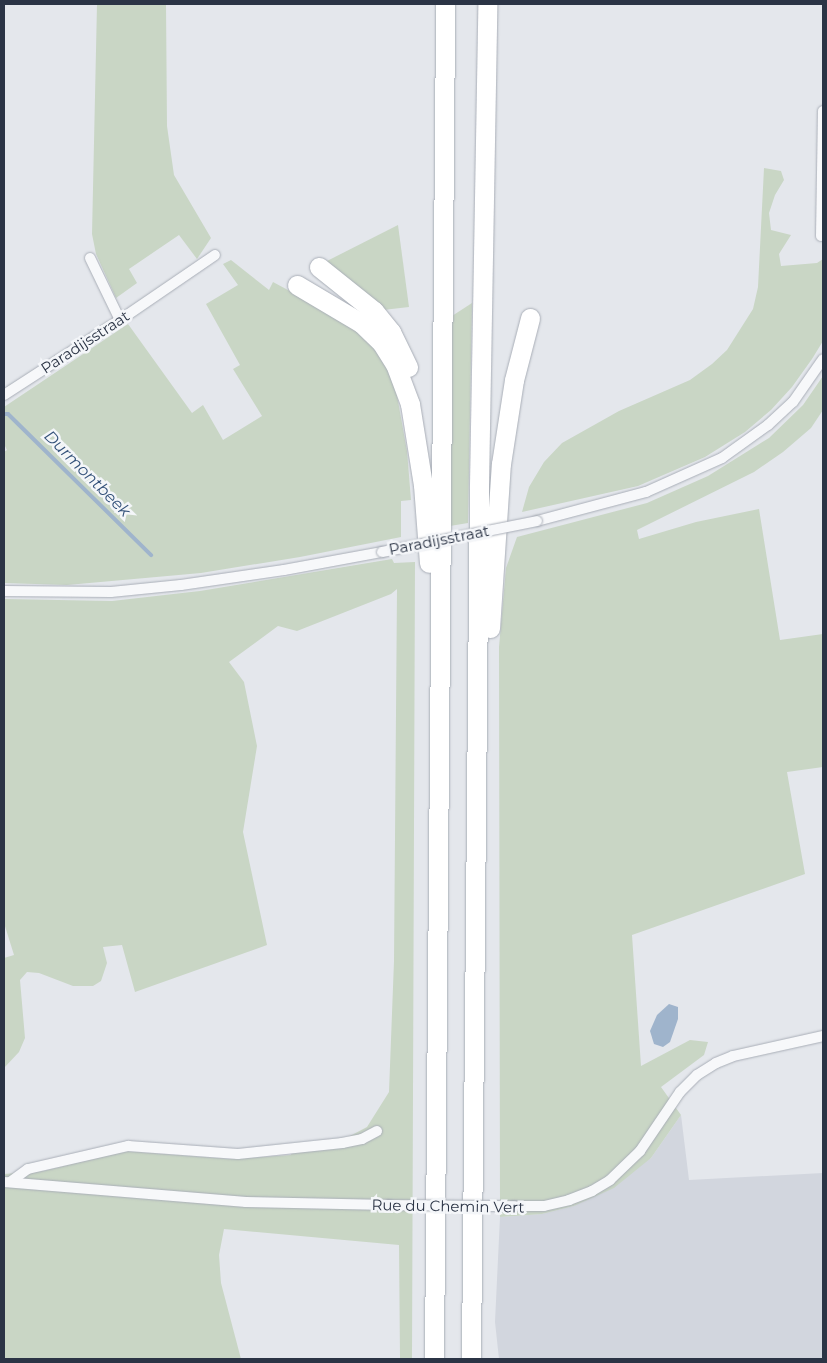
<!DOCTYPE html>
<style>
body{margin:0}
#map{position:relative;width:827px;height:1363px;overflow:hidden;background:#e4e7ec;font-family:Montserrat,sans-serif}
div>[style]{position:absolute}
.built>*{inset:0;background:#d2d6de}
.green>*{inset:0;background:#c9d6c5}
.water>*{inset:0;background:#9fb4cc}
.stream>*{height:4px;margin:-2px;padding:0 2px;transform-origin:2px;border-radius:2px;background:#9fb4cc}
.roads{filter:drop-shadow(0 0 1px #a9aeb7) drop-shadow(0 0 1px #a9aeb7)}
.street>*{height:10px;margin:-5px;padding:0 5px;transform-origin:5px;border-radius:5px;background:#f7f8fa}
.highway>*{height:19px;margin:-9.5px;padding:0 9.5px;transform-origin:9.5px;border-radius:9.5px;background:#fff}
.bridges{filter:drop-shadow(0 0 1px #a9aeb7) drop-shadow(0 0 1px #a9aeb7)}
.street-bridge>*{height:10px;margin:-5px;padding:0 5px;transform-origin:5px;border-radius:5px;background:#f7f8fa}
span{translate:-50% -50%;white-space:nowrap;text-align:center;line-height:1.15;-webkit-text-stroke:5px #f4f6f9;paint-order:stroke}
.street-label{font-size:15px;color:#2b3445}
.water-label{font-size:16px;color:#34527a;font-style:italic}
.frame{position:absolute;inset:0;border:5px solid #2b3445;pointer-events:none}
</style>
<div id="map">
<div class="built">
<div style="clip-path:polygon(681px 1115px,689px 1180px,823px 1173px,823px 1359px,499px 1359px,495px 1322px,500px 1217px,542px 1214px,574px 1206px,651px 1158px)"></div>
</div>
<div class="green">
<div style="clip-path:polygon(97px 4px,166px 4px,167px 126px,174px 175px,211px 238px,197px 259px,179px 235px,129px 269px,137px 283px,116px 298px,96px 254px,92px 234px)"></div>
<div style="clip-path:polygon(764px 168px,781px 171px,784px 180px,775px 195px,769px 213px,771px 230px,791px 235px,779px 254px,781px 266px,817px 263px,823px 259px,823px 341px,812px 359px,792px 387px,771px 410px,745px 432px,705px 457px,638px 486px,522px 512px,529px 487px,544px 462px,562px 443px,619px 411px,690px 380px,712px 364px,727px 350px,753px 309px,758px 287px)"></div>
<div style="clip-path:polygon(398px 225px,409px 307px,383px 310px,325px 262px)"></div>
<div style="clip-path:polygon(231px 260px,269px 290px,273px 282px,353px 325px,382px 357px,394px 379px,407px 451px,411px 500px,401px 501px,401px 537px,300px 557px,201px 573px,67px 585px,4px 583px,4px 452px,7px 450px,4px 444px,4px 407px,128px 324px,192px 413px,203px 405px,223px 440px,262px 416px,233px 369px,240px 365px,206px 304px,238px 285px,223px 264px)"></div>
<div style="clip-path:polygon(472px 303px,468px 523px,450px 526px,452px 316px)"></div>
<div style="clip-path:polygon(823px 376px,823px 410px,811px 428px,783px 452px,754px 472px,637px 530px,639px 539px,696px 522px,759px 509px,780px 640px,823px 634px,823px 767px,787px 772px,805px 874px,632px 935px,641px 1066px,690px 1040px,708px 1042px,704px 1055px,661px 1087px,681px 1115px,651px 1158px,614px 1188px,574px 1206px,542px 1214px,500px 1217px,499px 647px,506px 568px,517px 537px,647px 503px,708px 476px,769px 438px,803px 405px)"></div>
<div style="clip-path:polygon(392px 559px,394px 563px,415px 562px,412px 1359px,400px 1359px,399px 1245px,224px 1229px,219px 1255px,221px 1283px,241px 1359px,4px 1359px,4px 1174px,43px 1171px,125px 1151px,231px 1159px,291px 1155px,293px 1144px,348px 1137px,367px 1127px,389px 1092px,394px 961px,397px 589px,391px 594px,297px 631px,278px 626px,229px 662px,244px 682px,257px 746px,243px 832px,267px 945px,135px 992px,122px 945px,103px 947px,107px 963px,101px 981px,93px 986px,73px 986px,39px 973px,27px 972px,20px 980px,25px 1038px,19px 1052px,4px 1068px,4px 958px,14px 955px,4px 923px,4px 599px,112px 601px,200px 591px)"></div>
</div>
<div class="water">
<div style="clip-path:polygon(669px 1004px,678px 1007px,678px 1019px,670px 1042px,663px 1047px,654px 1044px,650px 1031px,657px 1015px)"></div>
</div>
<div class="stream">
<div style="left:4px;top:414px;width:4px"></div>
<div style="left:8px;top:414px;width:201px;rotate:44.6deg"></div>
</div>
<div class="roads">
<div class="street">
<div style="left:821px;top:236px;width:125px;rotate:-89.1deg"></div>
<div style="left:90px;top:258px;width:69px;rotate:64.2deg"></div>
<div style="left:4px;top:395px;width:138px;rotate:-32.9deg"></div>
<div style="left:120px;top:320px;width:115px;rotate:-34.4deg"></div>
<div style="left:537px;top:521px;width:113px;rotate:-14.9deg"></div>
<div style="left:646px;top:492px;width:83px;rotate:-24.1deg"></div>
<div style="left:722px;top:458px;width:57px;rotate:-35.7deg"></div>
<div style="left:768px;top:425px;width:34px;rotate:-43deg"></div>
<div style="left:793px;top:402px;width:52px;rotate:-55.1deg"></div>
<div style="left:4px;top:591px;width:107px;rotate:0.5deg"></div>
<div style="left:111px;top:592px;width:70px;rotate:-5.7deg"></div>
<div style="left:181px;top:585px;width:104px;rotate:-8.3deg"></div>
<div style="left:284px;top:570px;width:100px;rotate:-10.4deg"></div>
<div style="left:4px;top:1182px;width:243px;rotate:4.7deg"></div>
<div style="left:246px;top:1202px;width:143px;rotate:1.2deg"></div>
<div style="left:10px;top:1182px;width:22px;rotate:-36deg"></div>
<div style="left:28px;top:1169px;width:103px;rotate:-13deg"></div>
<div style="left:128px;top:1146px;width:110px;rotate:4.2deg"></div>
<div style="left:238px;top:1154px;width:105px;rotate:-6deg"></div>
<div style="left:342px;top:1143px;width:20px;rotate:-11deg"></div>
<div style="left:362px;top:1139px;width:17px;rotate:-28deg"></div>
<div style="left:514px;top:1206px;width:30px"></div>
<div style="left:544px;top:1206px;width:26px;rotate:-13deg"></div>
<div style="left:569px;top:1200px;width:25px;rotate:-21deg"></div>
<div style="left:592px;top:1191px;width:21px;rotate:-31deg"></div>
<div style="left:610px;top:1180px;width:42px;rotate:-44deg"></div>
<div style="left:640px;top:1151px;width:71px;rotate:-55.9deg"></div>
<div style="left:680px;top:1092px;width:24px;rotate:-45deg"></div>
<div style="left:697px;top:1075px;width:22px;rotate:-32deg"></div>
<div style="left:716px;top:1063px;width:18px;rotate:-22deg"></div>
<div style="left:733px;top:1056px;width:92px;rotate:-12.5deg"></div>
</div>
<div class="highway">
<div style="left:319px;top:267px;width:70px;rotate:38.7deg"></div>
<div style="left:374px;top:311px;width:27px;rotate:51deg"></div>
<div style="left:391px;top:332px;width:39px;rotate:64deg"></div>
<div style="left:297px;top:285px;width:74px;rotate:30.7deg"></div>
<div style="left:361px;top:323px;width:28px;rotate:44deg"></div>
<div style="left:381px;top:342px;width:26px;rotate:58deg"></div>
<div style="left:395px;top:364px;width:43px;rotate:69.4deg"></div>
<div style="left:410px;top:404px;width:82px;rotate:80.9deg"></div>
<div style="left:423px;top:485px;width:78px;rotate:85.6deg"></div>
<div style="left:490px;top:628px;width:164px;rotate:-86.2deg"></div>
<div style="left:501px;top:464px;width:85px;rotate:-81.2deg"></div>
<div style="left:514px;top:380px;width:64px;rotate:-75.5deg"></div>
<div style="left:434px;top:1359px;width:1355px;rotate:-89.53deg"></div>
<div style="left:471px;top:1359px;width:874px;rotate:-89.48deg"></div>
<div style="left:479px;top:485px;width:481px;rotate:-89deg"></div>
</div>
</div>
<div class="bridges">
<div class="street-bridge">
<div style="left:382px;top:552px;width:158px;rotate:-11.3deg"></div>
<div style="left:389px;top:1205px;width:125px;rotate:0.5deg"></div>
</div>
</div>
<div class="street-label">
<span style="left:85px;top:342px;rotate:-33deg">Paradijsstraat</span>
<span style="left:439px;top:540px;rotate:-11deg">Paradijsstraat</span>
<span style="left:448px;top:1206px;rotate:1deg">Rue du Chemin Vert</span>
</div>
<div class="water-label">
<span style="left:87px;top:474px;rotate:45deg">Durmontbeek</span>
</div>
<div class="frame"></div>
</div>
